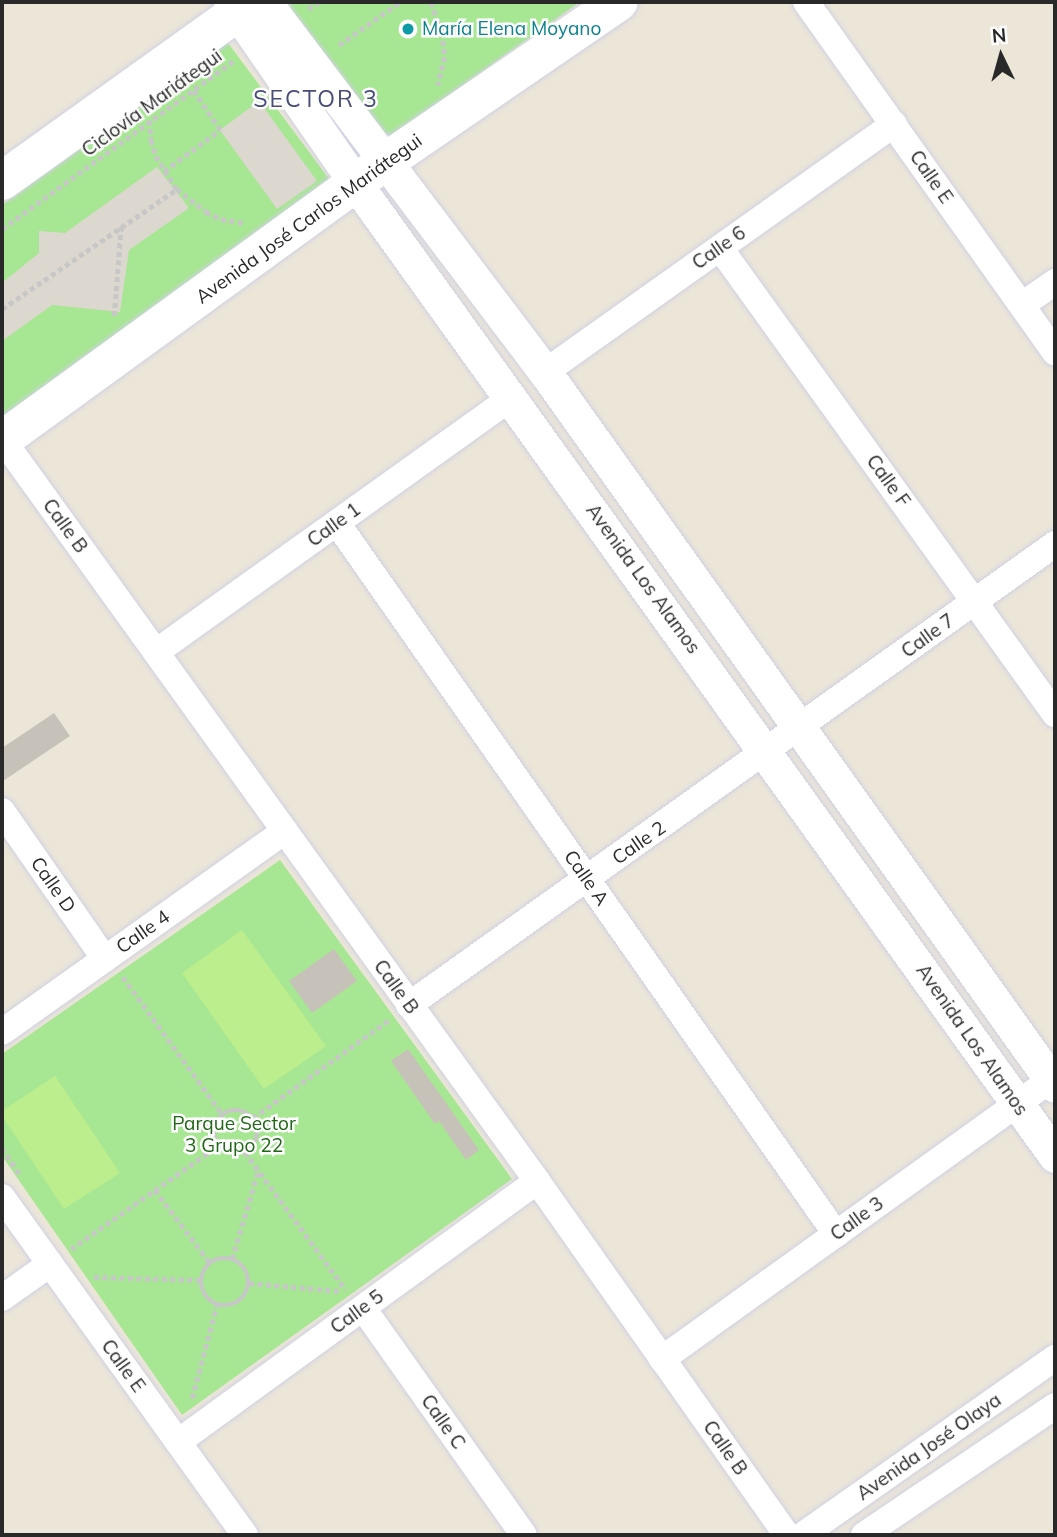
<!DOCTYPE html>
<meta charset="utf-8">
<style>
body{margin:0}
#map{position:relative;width:1057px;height:1537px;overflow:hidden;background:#ece6d9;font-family:Mulish,sans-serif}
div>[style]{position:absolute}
.green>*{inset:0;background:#a7e692}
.pitch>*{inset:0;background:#bcee8d}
.plaza>*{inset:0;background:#dcd8d0}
.building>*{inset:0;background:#c7c2b9}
.path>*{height:4.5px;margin-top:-2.25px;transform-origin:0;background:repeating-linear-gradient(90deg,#c7c7c7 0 5px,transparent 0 8.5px)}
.path>.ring{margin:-2.25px;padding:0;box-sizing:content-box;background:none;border:4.5px solid #c7c7c7;border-radius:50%}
.roads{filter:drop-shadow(0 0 2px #cfd1e3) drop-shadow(0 0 2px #cfd1e3)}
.minor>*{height:26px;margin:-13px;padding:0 13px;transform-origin:13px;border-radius:13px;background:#fff}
.tertiary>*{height:33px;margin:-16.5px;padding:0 16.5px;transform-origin:16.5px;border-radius:16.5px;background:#fff}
.secondary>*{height:38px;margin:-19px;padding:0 19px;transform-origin:19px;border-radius:19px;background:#fff}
.dots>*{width:19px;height:19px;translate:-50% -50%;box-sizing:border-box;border:4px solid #fff;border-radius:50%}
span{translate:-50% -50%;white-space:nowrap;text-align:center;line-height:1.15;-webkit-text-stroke:5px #fff;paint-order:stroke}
.culture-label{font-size:19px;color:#0d838f}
.left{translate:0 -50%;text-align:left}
.street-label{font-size:19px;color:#292929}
.park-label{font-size:19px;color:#1f6916}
.quarter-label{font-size:23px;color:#474c7b;letter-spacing:2px}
.frame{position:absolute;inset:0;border:4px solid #292929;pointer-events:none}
.north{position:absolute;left:966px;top:21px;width:70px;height:70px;-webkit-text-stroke:5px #fff;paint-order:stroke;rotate:355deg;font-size:19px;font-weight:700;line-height:28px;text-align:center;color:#292929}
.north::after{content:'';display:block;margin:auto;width:24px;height:32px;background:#292929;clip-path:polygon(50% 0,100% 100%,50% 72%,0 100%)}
</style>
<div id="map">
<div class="green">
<div style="clip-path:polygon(291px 2px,580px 2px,392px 135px,376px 134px,290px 12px)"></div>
<div style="clip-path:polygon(228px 43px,330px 180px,2px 417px,2px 205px)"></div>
<div style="clip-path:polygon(280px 860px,512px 1179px,182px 1415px,2px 1156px,2px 1054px)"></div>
</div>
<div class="pitch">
<div style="clip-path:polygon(242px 930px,326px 1046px,264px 1089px,182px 973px)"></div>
<div style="clip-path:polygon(55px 1076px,120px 1173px,64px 1209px,2px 1116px,2px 1111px)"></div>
</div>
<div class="plaza">
<div style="clip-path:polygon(259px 101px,317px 181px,277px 209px,220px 130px)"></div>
<div style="clip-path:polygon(157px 167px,189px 208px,129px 250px,120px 312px,52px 305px,2px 341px,2px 283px,39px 253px,39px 231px,65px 233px)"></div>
</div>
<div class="building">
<div style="clip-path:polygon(54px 713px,70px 736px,3px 781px,2px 748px)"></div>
<div style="clip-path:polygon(334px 949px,357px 981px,312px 1013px,289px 981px)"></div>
<div style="clip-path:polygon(408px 1049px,479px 1150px,466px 1160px,439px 1121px,435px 1124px,391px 1061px)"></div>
</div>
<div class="path">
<div style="left:431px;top:2px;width:32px;rotate:70deg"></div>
<div style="left:442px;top:32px;width:25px;rotate:83deg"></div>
<div style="left:445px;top:57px;width:29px;rotate:104deg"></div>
<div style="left:308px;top:9px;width:13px;rotate:-32deg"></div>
<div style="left:339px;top:45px;width:75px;rotate:-35.2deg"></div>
<div style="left:150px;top:120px;width:20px;rotate:87deg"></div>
<div style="left:151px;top:140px;width:17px;rotate:73deg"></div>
<div style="left:156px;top:156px;width:39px;rotate:58deg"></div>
<div style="left:177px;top:189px;width:37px;rotate:38deg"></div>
<div style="left:206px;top:212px;width:17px;rotate:25deg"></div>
<div style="left:221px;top:219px;width:22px;rotate:10deg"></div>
<div style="left:164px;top:171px;width:69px;rotate:-36.2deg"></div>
<div style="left:220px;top:130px;width:48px;rotate:-124deg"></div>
<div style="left:2px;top:229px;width:288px;rotate:-36deg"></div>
<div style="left:2px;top:309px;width:212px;rotate:-34.4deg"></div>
<div style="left:114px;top:316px;width:89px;rotate:-85.5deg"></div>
<div style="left:123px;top:977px;width:170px;rotate:54.1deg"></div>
<div class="ring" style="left:214px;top:1110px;width:39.5px;height:39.5px"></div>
<div style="left:253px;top:1118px;width:168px;rotate:-35.8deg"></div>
<div style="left:2px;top:1148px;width:34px;rotate:56deg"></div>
<div style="left:245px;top:1152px;width:171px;rotate:53.8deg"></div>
<div style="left:155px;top:1190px;width:91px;rotate:53deg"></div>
<div style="left:71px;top:1249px;width:181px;rotate:-35.1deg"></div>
<div class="ring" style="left:201px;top:1258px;width:43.5px;height:43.5px"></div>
<div style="left:232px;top:1259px;width:92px;rotate:-73.5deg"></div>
<div style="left:94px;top:1277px;width:107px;rotate:1.6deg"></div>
<div style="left:249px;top:1283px;width:90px;rotate:5.1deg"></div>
<div style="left:192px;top:1398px;width:97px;rotate:-75.1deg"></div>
</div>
<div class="roads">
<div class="minor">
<div style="left:806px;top:2px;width:430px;rotate:54.6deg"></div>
<div style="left:720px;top:248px;width:574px;rotate:54.29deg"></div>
<div style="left:1022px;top:305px;width:40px;rotate:-34.9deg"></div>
<div style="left:545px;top:372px;width:428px;rotate:-35.4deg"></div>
<div style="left:3px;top:440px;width:913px;rotate:54.22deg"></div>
<div style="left:537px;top:1181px;width:433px;rotate:54.8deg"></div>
<div style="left:337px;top:523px;width:869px;rotate:54.94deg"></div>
<div style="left:156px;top:652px;width:438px;rotate:-35.6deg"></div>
<div style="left:2px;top:811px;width:180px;rotate:55.2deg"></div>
<div style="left:409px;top:1005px;width:794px;rotate:-35.51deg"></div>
<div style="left:2px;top:1032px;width:347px;rotate:-35.4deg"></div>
<div style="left:2px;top:1197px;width:416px;rotate:54.3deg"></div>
<div style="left:2px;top:1298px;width:59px;rotate:-35.3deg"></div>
<div style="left:363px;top:1308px;width:278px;rotate:54.7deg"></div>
<div style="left:662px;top:1359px;width:484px;rotate:-35.7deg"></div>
<div style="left:178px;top:1442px;width:444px;rotate:-36deg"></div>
<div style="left:803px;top:1535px;width:308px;rotate:-35.1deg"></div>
<div style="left:864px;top:1535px;width:230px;rotate:-34deg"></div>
</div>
<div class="tertiary">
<div style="left:230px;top:2px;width:221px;rotate:55.3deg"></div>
<div style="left:356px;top:184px;width:1197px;rotate:54.28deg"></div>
<div style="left:265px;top:2px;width:464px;rotate:52.9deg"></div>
<div style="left:545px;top:372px;width:877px;rotate:54.46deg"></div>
</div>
<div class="secondary">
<div style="left:2px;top:181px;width:307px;rotate:-35.6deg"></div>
<div style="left:2px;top:440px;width:473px;rotate:-36deg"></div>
<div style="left:385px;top:162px;width:283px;rotate:-34.4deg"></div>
</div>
</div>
<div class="dots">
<div style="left:408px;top:29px;background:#0f9aa8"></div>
</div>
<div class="culture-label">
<span class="left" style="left:422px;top:29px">María Elena Moyano</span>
</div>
<div class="street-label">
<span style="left:152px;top:103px;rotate:-36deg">Ciclovía Mariátegui</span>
<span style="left:931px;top:177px;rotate:55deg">Calle E</span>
<span style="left:309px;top:219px;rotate:-36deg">Avenida José Carlos Mariátegui</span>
<span style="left:719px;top:248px;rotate:-35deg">Calle 6</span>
<span style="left:888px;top:481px;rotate:54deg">Calle F</span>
<span style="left:334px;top:525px;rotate:-36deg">Calle 1</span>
<span style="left:65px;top:526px;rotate:54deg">Calle B</span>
<span style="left:643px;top:579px;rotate:54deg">Avenida Los Alamos</span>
<span style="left:928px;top:636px;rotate:-36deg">Calle 7</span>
<span style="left:639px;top:843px;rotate:-35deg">Calle 2</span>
<span style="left:586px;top:878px;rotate:55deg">Calle A</span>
<span style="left:53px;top:885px;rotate:55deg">Calle D</span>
<span style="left:143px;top:932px;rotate:-35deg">Calle 4</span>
<span style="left:396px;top:987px;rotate:54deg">Calle B</span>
<span style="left:972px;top:1040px;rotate:55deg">Avenida Los Alamos</span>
<span style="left:857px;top:1219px;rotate:-36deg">Calle 3</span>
<span style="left:357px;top:1312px;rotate:-36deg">Calle 5</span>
<span style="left:123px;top:1366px;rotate:54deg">Calle E</span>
<span style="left:443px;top:1422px;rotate:55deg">Calle C</span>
<span style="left:929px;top:1447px;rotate:-35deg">Avenida José Olaya</span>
<span style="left:725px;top:1448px;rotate:55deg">Calle B</span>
</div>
<div class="park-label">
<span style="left:234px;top:1135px">Parque Sector<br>3 Grupo 22</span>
</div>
<div class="quarter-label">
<span style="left:316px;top:99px">SECTOR 3</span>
</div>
<div class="frame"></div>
<div class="north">N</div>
</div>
